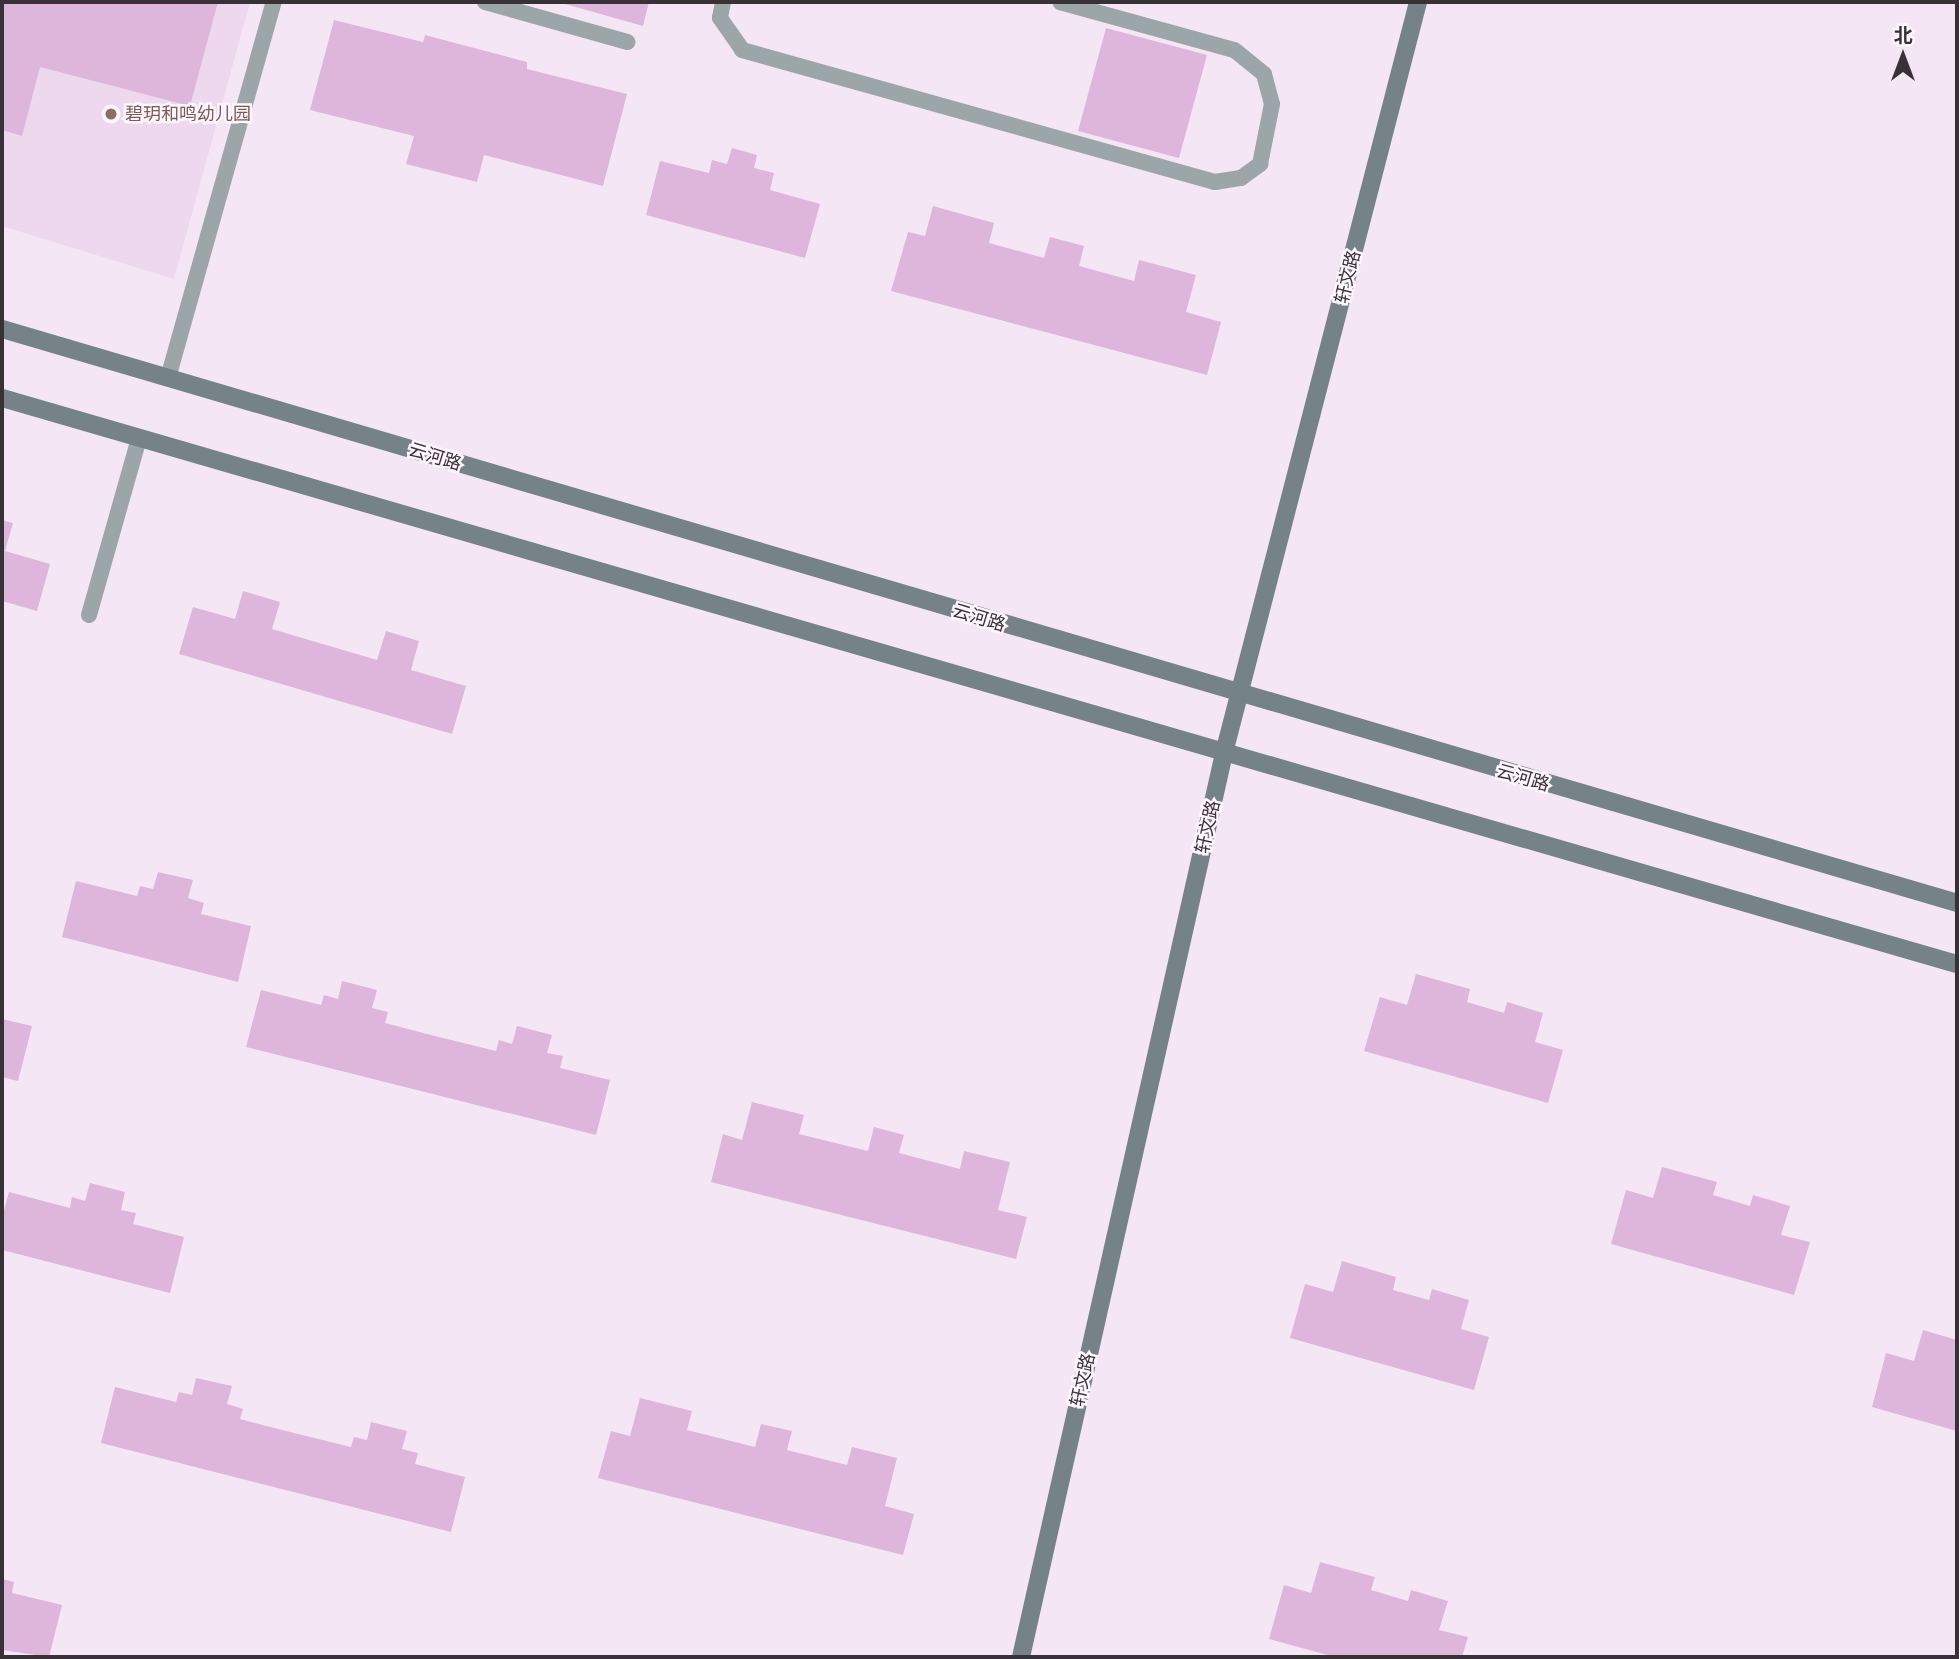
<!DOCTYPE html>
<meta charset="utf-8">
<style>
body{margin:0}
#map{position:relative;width:1959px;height:1659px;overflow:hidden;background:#f5e6f5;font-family:"IBM Plex Sans","Noto Sans SC",sans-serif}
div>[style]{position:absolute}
.built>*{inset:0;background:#edd8ed}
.building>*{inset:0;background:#deb6db}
.lane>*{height:16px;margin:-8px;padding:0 8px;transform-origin:8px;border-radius:8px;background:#9ca5a8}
.secondary>*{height:18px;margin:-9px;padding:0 9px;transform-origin:9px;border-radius:9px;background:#758388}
.dots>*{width:19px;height:19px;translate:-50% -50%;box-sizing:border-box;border:4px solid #fef5fe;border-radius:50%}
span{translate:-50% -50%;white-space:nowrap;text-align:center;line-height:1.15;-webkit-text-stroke:5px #fef5fe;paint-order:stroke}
.education-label{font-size:18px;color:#785e54}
.left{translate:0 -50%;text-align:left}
.street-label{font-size:18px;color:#383238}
.frame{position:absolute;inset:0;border:4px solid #383238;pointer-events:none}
.north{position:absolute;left:1868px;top:21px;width:70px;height:70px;-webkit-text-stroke:5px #fef5fe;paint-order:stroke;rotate:0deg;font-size:19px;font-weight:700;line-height:28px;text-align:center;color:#383238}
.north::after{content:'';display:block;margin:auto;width:24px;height:32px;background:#383238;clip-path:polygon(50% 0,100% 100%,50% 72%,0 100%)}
</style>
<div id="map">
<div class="built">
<div style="clip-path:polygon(2px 2px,250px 2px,174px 279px,2px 226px)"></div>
</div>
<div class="building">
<div style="clip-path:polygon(2px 2px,218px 2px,190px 106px,40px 67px,22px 136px,2px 130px)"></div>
<div style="clip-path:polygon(558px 2px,649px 2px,643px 26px)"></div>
<div style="clip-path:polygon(334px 20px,423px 42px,425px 35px,527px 62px,527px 69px,627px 94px,603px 186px,484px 155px,477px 182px,406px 164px,414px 136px,310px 110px)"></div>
<div style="clip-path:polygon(1106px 28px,1207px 55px,1179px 158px,1078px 131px)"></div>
<div style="clip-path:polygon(732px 148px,757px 155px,754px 168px,774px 173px,770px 190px,820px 204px,805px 258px,646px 215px,660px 161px,709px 173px,712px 160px,727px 164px)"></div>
<div style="clip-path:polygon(933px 206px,994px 223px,989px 243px,1044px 258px,1050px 237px,1084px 246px,1079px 266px,1134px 281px,1139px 260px,1196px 275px,1186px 312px,1221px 322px,1207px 375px,891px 291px,908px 232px,925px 236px)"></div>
<div style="clip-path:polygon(2px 520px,13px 523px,5px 551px,50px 564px,37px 611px,2px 601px)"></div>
<div style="clip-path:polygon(243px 591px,280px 602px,272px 629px,377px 660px,386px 631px,419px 641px,411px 670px,466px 686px,452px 734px,179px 654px,193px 607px,235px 619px)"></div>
<div style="clip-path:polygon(158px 872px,193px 880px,188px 898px,204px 903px,201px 914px,251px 926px,238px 982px,62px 937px,76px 881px,137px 896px,140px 886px,153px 889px)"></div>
<div style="clip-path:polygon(1416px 974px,1470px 989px,1467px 1002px,1504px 1013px,1507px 1002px,1543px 1013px,1535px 1042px,1563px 1050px,1548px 1103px,1364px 1051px,1380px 997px,1407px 1005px)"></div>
<div style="clip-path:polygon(342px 981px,377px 990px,372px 1008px,388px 1012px,385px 1023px,435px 1036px,496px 1051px,499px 1040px,512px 1044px,517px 1026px,552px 1035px,547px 1053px,563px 1056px,560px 1068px,610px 1080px,596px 1135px,246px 1047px,261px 990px,321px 1005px,324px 995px,338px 999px)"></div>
<div style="clip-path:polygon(2px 1019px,32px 1026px,18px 1081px,2px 1077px)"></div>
<div style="clip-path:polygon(752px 1102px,804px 1115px,799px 1134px,868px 1151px,874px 1127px,904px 1135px,899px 1153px,960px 1169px,964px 1151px,1010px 1162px,998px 1210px,1027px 1217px,1016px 1259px,711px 1182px,723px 1134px,742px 1140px)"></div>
<div style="clip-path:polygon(1662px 1167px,1717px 1182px,1713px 1195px,1750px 1206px,1753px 1195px,1790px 1206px,1781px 1235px,1810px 1242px,1794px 1295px,1611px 1244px,1626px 1190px,1653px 1198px)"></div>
<div style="clip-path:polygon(90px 1183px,125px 1192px,121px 1210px,136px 1213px,133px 1224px,184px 1237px,170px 1293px,2px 1250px,2px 1218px,9px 1192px,70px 1208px,72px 1197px,85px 1201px)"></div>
<div style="clip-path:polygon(1342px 1261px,1396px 1277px,1393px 1290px,1429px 1300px,1432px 1289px,1469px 1300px,1461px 1329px,1489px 1337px,1474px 1390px,1290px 1338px,1305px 1284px,1333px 1292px)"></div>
<div style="clip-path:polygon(1923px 1330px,1957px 1340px,1957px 1431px,1872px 1407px,1886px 1353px,1914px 1361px)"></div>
<div style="clip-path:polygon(196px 1378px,232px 1386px,227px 1404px,243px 1409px,240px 1419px,290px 1432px,351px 1447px,354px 1437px,367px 1440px,371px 1422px,407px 1431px,402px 1449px,418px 1453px,415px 1464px,465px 1477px,451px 1532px,101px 1443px,115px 1387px,176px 1402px,179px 1392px,192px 1395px)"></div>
<div style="clip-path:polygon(640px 1398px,692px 1411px,687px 1430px,755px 1447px,761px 1424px,792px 1431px,787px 1450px,847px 1465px,852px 1447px,897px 1458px,885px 1506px,914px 1514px,903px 1555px,598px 1478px,611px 1431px,630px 1436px)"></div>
<div style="clip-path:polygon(1320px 1562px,1375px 1577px,1371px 1590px,1408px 1601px,1411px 1590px,1448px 1601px,1439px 1630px,1468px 1637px,1462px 1657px,1335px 1657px,1269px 1639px,1284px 1585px,1311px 1593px)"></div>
<div style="clip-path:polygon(2px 1579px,14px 1582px,12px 1593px,62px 1605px,49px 1657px,2px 1650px)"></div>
</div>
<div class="lane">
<div style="left:485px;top:2px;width:148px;rotate:15.7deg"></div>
<div style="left:723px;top:2px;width:16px;rotate:101deg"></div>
<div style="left:720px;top:18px;width:39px;rotate:55deg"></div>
<div style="left:742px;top:50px;width:491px;rotate:15.6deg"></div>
<div style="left:1215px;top:182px;width:26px;rotate:-9deg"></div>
<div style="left:1241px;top:178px;width:24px;rotate:-36deg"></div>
<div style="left:1260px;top:164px;width:61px;rotate:-78.7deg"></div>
<div style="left:1272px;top:104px;width:31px;rotate:-105deg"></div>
<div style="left:1264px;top:74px;width:38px;rotate:-141deg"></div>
<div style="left:1234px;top:50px;width:180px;rotate:-164.6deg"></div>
<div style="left:168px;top:378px;width:391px;rotate:-74.3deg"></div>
<div style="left:89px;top:615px;width:184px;rotate:-74.2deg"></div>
</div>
<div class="secondary">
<div style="left:2px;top:329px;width:2038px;rotate:16.36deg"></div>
<div style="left:2px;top:398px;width:2035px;rotate:16.15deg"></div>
<div style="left:1021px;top:1657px;width:931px;rotate:-77.34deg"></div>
<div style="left:1225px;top:749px;width:772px;rotate:-75.51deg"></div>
</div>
<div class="dots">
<div style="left:111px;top:114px;background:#8d6e63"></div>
</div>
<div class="education-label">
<span class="left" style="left:125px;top:114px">碧玥和鸣幼儿园</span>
</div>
<div class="street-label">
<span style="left:1348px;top:277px;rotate:-76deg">轩文路</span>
<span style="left:435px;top:457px;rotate:17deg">云河路</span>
<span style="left:979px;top:618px;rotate:17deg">云河路</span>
<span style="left:1523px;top:778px;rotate:16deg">云河路</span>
<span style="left:1208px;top:827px;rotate:-77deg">轩文路</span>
<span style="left:1083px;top:1380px;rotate:-77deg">轩文路</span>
</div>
<div class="frame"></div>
<div class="north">北</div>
</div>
